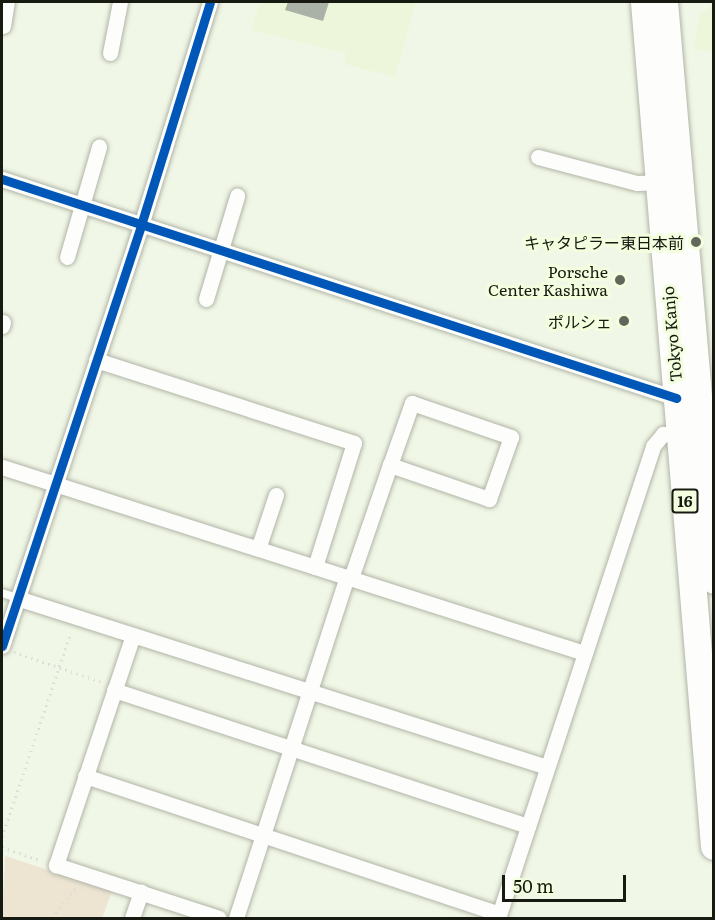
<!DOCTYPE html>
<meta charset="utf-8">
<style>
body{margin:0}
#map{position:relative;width:715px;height:920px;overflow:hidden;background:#f1f7e6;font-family:Literata,"Noto Sans JP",serif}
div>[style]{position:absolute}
.built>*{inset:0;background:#edf6da}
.green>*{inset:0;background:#eee4d2}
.building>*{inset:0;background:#aab1a6}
.path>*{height:3px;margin-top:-1.5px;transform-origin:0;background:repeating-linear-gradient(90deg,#dcded8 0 1.5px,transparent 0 6px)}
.roads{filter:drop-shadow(0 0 2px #b1b5a8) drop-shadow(0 0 2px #b1b5a8)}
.lane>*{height:8px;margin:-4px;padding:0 4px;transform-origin:4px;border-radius:4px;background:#fdfefb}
.street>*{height:15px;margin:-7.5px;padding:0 7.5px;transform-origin:7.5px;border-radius:7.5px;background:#fdfefb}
.highway>*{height:27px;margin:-13.5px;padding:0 13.5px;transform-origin:13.5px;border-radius:13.5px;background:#fdfefb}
.cycleway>*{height:9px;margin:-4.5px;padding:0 4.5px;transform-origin:4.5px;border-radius:4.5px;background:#0057b8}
.dots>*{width:16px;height:16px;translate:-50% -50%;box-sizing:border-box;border:3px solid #f3fedf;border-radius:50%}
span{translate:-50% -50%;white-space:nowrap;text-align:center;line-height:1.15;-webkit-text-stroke:6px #f3fedf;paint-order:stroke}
.shield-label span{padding:2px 4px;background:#f3fedf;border:2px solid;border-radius:4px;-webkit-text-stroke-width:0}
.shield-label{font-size:15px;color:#171a10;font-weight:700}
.poi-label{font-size:16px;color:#171a10}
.right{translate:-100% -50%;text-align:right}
.street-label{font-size:16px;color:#171a10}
.frame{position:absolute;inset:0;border:3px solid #171a10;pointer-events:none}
.scale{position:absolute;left:502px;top:875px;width:124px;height:27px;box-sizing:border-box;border:3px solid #171a10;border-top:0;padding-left:8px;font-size:18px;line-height:21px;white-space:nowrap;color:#171a10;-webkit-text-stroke:4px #f3fedf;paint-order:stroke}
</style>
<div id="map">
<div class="built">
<div style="clip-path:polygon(260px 2px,416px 2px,395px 77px,344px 64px,346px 53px,251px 30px)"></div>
<div style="clip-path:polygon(713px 4px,713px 52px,694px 49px,699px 16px)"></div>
</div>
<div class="green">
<div style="clip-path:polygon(5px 856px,112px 891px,102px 918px,2px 918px)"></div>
</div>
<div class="building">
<div style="clip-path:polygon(288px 2px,329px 2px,323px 21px,285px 10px)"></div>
</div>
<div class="path">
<div style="left:14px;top:652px;width:93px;rotate:18.8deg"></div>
<div style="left:2px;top:837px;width:216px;rotate:-71.4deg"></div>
<div style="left:2px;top:847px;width:42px;rotate:19.3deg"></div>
<div style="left:52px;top:918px;width:41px;rotate:-52deg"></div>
</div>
<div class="roads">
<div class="lane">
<div style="left:2px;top:593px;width:16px;rotate:18deg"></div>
</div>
<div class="street">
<div style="left:3px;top:26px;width:24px;rotate:-81deg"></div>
<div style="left:110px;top:53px;width:52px;rotate:-78.9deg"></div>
<div style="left:538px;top:157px;width:102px;rotate:14.7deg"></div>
<div style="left:637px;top:183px;width:29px;rotate:-2deg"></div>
<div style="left:2px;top:179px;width:709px;rotate:18deg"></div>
<div style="left:67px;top:257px;width:115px;rotate:-73.8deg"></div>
<div style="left:206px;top:299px;width:108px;rotate:-73.2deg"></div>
<div style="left:2px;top:326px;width:4px;rotate:-76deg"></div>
<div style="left:96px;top:360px;width:271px;rotate:17.8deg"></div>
<div style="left:354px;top:443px;width:130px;rotate:107.5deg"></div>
<div style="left:2px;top:467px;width:611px;rotate:17.72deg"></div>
<div style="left:258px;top:549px;width:57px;rotate:-71.6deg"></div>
<div style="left:351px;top:578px;width:120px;rotate:-71deg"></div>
<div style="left:390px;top:465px;width:66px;rotate:-70.5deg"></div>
<div style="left:412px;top:403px;width:105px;rotate:19deg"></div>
<div style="left:511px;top:437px;width:66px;rotate:109.5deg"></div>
<div style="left:489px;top:499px;width:105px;rotate:-161deg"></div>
<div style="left:17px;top:598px;width:556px;rotate:17.69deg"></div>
<div style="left:133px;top:635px;width:243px;rotate:108.5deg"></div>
<div style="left:56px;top:865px;width:171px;rotate:18deg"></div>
<div style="left:2px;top:646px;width:443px;rotate:-71.7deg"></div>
<div style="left:141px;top:225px;width:233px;rotate:-72.8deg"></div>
<div style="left:114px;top:690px;width:436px;rotate:18.2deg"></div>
<div style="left:85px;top:776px;width:436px;rotate:18.4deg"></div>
<div style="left:132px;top:918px;width:28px;rotate:-71deg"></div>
<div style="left:236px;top:918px;width:359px;rotate:-72deg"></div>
<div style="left:498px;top:918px;width:497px;rotate:-71.8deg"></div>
<div style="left:653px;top:446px;width:16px;rotate:-50deg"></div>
<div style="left:663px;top:434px;width:24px"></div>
</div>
<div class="highway">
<div style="left:644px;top:2px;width:847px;rotate:85.26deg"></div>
<div style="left:664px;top:2px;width:580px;rotate:85.06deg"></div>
</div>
</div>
<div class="cycleway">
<div style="left:2px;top:179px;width:709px;rotate:18deg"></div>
<div style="left:2px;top:646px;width:443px;rotate:-71.7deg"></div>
<div style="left:141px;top:225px;width:233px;rotate:-72.8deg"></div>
</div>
<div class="dots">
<div style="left:696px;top:242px;background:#63675b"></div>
<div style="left:620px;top:280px;background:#63675b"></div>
<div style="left:624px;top:321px;background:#63675b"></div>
</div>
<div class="shield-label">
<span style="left:685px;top:501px">16</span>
</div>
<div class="poi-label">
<span class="right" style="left:684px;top:242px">キャタピラー東日本前</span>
<span class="right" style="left:608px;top:280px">Porsche<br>Center Kashiwa</span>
<span class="right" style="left:612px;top:321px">ポルシェ</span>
</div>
<div class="street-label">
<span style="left:671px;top:334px;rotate:-95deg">Tokyo Kanjo</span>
</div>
<div class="frame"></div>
<div class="scale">50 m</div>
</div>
